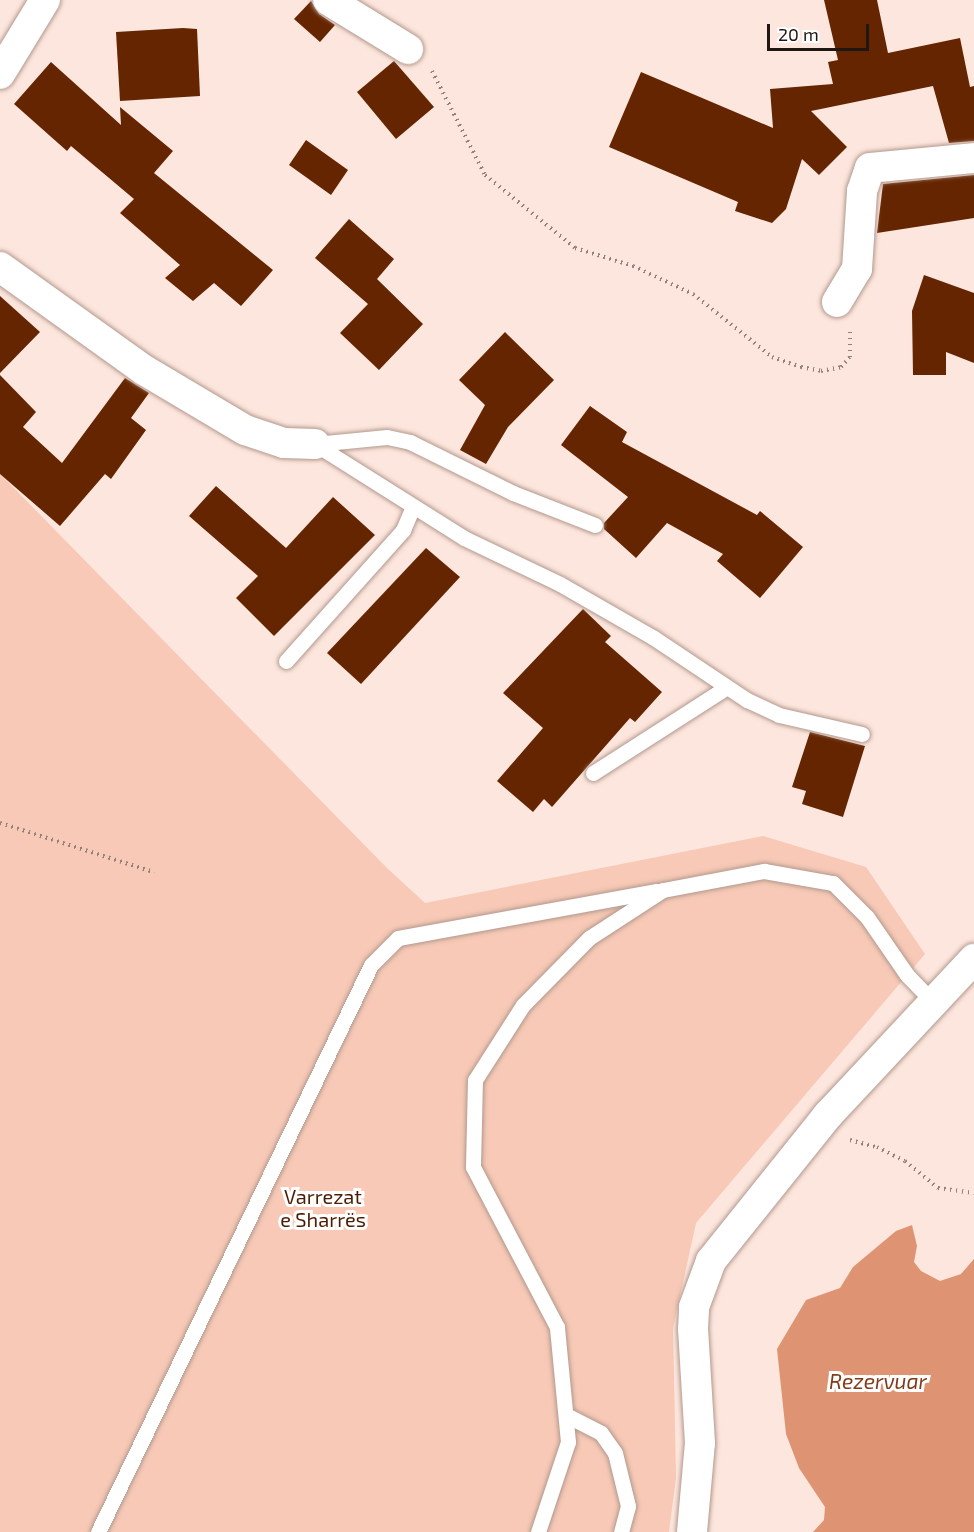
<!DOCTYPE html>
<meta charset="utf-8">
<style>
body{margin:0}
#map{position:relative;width:974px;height:1532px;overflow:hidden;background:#fde6dd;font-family:"Exo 2",sans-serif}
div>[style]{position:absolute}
.green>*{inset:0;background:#f7c9b6}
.water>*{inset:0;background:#de9372}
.building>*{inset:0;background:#652500}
.path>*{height:4px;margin-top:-2px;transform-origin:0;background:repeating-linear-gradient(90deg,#91817a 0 1.5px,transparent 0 6px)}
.roads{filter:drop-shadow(0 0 2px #b2988d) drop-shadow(0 0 2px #b2988d)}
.lane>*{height:15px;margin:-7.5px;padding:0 7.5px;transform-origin:7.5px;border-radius:7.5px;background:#fff}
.street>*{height:30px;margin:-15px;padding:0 15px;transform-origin:15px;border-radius:15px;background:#fff}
span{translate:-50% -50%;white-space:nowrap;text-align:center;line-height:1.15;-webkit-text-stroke:6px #fff;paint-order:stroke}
.park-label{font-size:20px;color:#4c1c04}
.water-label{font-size:21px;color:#803b19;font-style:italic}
.scale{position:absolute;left:767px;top:24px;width:102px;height:27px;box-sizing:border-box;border:3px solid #201713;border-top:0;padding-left:8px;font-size:18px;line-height:21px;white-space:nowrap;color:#201713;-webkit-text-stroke:4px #fff;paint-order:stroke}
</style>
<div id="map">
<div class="green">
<div style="clip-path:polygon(0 474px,387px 868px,425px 903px,763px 836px,866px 867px,925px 954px,696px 1223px,673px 1328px,676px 1478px,669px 1532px,0 1532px)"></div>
</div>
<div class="water">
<div style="clip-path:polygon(912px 1225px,917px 1246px,914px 1262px,921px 1271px,940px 1281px,961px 1274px,974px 1259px,974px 1532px,813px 1532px,824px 1520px,825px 1507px,799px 1468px,786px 1434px,777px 1349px,806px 1300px,840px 1288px,853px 1267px,896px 1231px)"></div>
</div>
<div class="building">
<div style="clip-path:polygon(824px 0,877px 0,888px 53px,960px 38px,970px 87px,974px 86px,974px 141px,949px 143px,933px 86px,811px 111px,847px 147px,819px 175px,802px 159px,786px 209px,772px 223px,735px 211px,738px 202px,609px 147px,641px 72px,773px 128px,770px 89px,833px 84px,828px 62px,838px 60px)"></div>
<div style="clip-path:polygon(311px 1px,319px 14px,335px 25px,320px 42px,294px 19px)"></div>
<div style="clip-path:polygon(183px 28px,197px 29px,200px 96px,120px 101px,116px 32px)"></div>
<div style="clip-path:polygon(394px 61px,434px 107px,396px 139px,357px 92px)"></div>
<div style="clip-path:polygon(51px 62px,121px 125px,120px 107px,173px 151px,154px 173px,273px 270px,241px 306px,214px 283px,193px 301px,165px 278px,180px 265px,120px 213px,134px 199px,71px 146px,67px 151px,14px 104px)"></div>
<div style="clip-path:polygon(306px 140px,348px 170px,331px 195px,289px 165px)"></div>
<div style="clip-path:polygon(974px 175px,974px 218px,877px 233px,883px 184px)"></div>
<div style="clip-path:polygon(349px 219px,394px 259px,377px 279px,423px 324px,379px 370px,340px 333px,368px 304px,315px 258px)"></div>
<div style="clip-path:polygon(924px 275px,974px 293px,974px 363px,946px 352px,946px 375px,913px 375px,912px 311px)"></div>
<div style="clip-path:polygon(0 296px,40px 332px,0 373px)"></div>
<div style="clip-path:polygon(505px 332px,554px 380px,508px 427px,486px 464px,460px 450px,485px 405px,459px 380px)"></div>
<div style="clip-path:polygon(0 375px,36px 412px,23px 427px,62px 463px,125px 378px,149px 393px,131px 418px,146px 430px,111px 479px,105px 474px,60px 526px,0 474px)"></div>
<div style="clip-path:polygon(590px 406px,627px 432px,622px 442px,757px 515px,760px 511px,803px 547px,760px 598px,717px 561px,723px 554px,667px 523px,636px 558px,604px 529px,604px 523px,628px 497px,561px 445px)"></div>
<div style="clip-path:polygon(216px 486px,286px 548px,333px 497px,375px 535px,274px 636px,236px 598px,258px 576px,189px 516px)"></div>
<div style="clip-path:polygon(426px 548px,460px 577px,361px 684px,327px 653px)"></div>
<div style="clip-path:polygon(583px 609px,611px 636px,605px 642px,662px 692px,635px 722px,630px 718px,552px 807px,544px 799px,533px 812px,497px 781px,543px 728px,503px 693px)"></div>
<div style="clip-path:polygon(810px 732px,865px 746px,843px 817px,802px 804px,806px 791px,792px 787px)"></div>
</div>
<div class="path">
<div style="left:432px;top:71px;width:117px;rotate:63deg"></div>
<div style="left:485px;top:175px;width:116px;rotate:39deg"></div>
<div style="left:575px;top:248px;width:61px;rotate:17.2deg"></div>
<div style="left:633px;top:266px;width:66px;rotate:25deg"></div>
<div style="left:693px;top:294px;width:101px;rotate:38.6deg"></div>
<div style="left:772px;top:357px;width:31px;rotate:19deg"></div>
<div style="left:801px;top:367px;width:20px;rotate:11deg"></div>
<div style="left:821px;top:371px;width:20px;rotate:-11deg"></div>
<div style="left:841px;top:367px;width:13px;rotate:-48deg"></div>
<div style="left:850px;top:357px;width:27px;rotate:-90deg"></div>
<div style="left:0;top:823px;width:162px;rotate:17.7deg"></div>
<div style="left:850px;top:1140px;width:28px;rotate:15deg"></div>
<div style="left:877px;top:1147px;width:31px;rotate:27deg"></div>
<div style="left:905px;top:1161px;width:43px;rotate:39.3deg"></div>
<div style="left:938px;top:1188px;width:36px;rotate:8deg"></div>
</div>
<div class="roads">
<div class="lane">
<div style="left:315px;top:444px;width:176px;rotate:32.2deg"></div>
<div style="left:464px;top:538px;width:106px;rotate:25.6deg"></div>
<div style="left:560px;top:584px;width:108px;rotate:29.9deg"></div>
<div style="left:654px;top:638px;width:112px;rotate:33.7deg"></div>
<div style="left:747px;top:700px;width:35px;rotate:25deg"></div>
<div style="left:779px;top:715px;width:85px;rotate:12.9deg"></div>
<div style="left:315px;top:444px;width:72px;rotate:-5.6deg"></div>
<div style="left:387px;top:437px;width:24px;rotate:12deg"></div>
<div style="left:410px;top:442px;width:115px;rotate:26.3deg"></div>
<div style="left:513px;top:493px;width:88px;rotate:21.3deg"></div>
<div style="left:286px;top:661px;width:176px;rotate:-48.2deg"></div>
<div style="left:403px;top:530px;width:25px;rotate:-67deg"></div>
<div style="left:593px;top:773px;width:159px;rotate:-32.7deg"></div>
<div style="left:566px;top:1415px;width:39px;rotate:27deg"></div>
<div style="left:601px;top:1433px;width:24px;rotate:55deg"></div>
<div style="left:615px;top:1453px;width:55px;rotate:76.2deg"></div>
<div style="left:628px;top:1506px;width:27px;rotate:105deg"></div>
<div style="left:98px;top:1532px;width:629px;rotate:-64.29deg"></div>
<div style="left:371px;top:965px;width:38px;rotate:-45deg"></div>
<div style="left:398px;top:938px;width:263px;rotate:-10.3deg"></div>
<div style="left:538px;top:1532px;width:95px;rotate:-71.6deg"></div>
<div style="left:568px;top:1442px;width:116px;rotate:-95.5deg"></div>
<div style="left:557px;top:1327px;width:181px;rotate:-117.7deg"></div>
<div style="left:473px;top:1167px;width:87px;rotate:-88.7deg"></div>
<div style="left:475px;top:1080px;width:89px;rotate:-57.4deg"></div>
<div style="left:523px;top:1005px;width:94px;rotate:-45.4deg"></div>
<div style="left:589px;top:938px;width:88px;rotate:-33deg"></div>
<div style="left:663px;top:890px;width:103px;rotate:-10.7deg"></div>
<div style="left:764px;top:871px;width:70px;rotate:9.9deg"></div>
<div style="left:833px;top:883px;width:48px;rotate:45deg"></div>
<div style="left:867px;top:917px;width:70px;rotate:55.4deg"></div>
<div style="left:907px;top:975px;width:36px;rotate:46deg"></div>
</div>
<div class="street">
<div style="left:328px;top:0;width:94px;rotate:31.5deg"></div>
<div style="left:0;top:74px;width:87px;rotate:-58.7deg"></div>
<div style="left:0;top:267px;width:177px;rotate:35.6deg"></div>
<div style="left:144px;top:370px;width:117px;rotate:30.7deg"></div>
<div style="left:245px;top:430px;width:41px;rotate:18.4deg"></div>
<div style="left:284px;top:443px;width:31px;rotate:2deg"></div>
<div style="left:837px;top:302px;width:39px;rotate:-59deg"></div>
<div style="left:857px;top:269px;width:78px;rotate:-86.3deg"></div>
<div style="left:862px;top:191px;width:24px;rotate:-71deg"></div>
<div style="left:870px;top:168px;width:104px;rotate:-5.5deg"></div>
<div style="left:692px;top:1532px;width:89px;rotate:-84.9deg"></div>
<div style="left:700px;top:1443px;width:114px;rotate:-93.5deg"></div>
<div style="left:693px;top:1329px;width:22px;rotate:-87deg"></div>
<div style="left:694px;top:1307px;width:49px;rotate:-69.7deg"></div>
<div style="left:711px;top:1261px;width:187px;rotate:-51.3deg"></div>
<div style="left:828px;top:1115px;width:214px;rotate:-46.9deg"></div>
</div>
</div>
<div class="park-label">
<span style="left:323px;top:1208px">Varrezat<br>e Sharrës</span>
</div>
<div class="water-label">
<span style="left:878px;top:1381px">Rezervuar</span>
</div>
<div class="scale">20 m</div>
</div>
